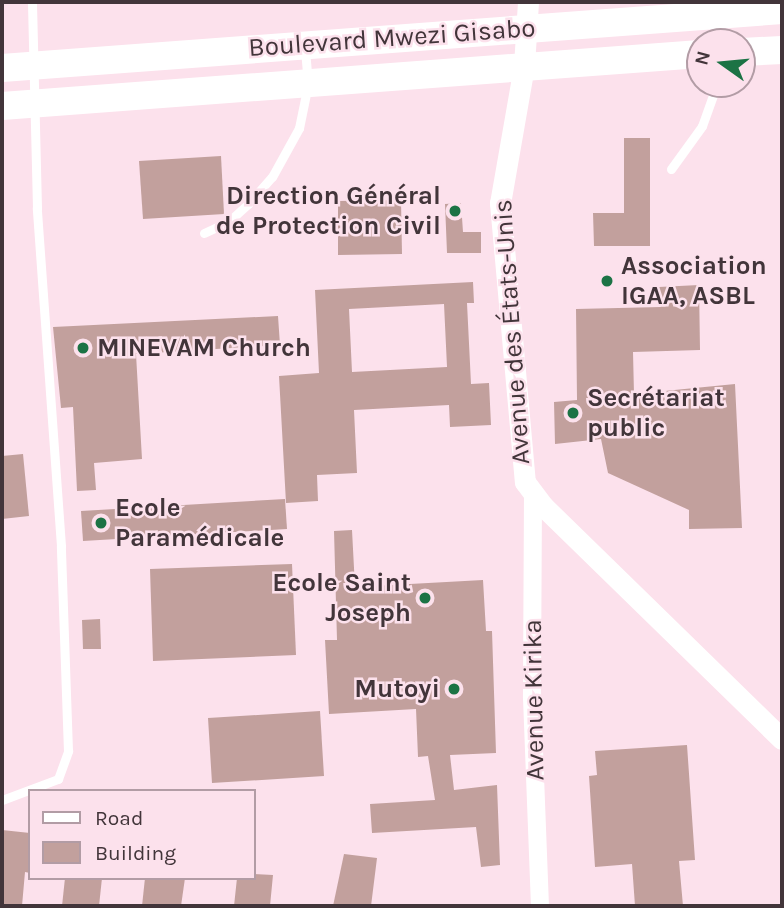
<!DOCTYPE html>
<meta charset="utf-8">
<style>
body{margin:0}
#map{position:relative;width:784px;height:908px;overflow:hidden;background:#fce1ec;font-family:Karla,sans-serif}
div>[style]{position:absolute}
.building>*{inset:0;background:#c2a09d}
.service>*{height:9px;margin:-4.5px;padding:0 4.5px;transform-origin:4.5px;border-radius:4.5px;background:#fff}
.minor>*{height:18px;margin:-9px;padding:0 9px;transform-origin:9px;border-radius:9px;background:#fff}
.tertiary>*{height:21px;margin:-10.5px;padding:0 10.5px;transform-origin:10.5px;border-radius:10.5px;background:#fff}
.primary>*{height:28px;margin:-14px;padding:0 14px;transform-origin:14px;border-radius:14px;background:#fff}
.dots>*{width:19px;height:19px;translate:-50% -50%;box-sizing:border-box;border:4px solid #fce1ec;border-radius:50%}
span{translate:-50% -50%;white-space:nowrap;text-align:center;line-height:1.15;-webkit-text-stroke:5px #fce1ec;paint-order:stroke}
.street-label{font-size:26px;color:#42353a}
.poi-label{font-size:26px;color:#42353a;font-weight:700}
.right{translate:-100% -50%;text-align:right}
.left{translate:0 -50%;text-align:left}
.frame{position:absolute;inset:0;border:4px solid #42353a;pointer-events:none}
.legend{position:absolute;left:28px;top:789px;width:228px;height:91px;box-sizing:border-box;background:#fce1ec;border:2px solid #b29ca5;margin:0;padding:9px 12px;list-style:none;font-size:21px;color:#42353a}
.legend li{display:flex;align-items:center;gap:14px;height:35px}
.legend b{width:35px;border:2px solid #b29ca5}
.north{position:absolute;left:686px;top:28px;width:70px;height:70px;box-sizing:border-box;background:#fce1ec;border:2px solid #b29ca5;border-radius:50%;rotate:285deg;font-size:19px;font-weight:700;line-height:28px;text-align:center;color:#42353a}
.north::after{content:'';display:block;margin:auto;width:24px;height:32px;background:#1c7345;clip-path:polygon(50% 0,100% 100%,50% 72%,0 100%)}
</style>
<div id="map">
<div class="building">
<div style="clip-path:polygon(624px 138px,650px 138px,650px 246px,594px 246px,593px 213px,624px 213px)"></div>
<div style="clip-path:polygon(221px 156px,224px 214px,143px 219px,139px 161px)"></div>
<div style="clip-path:polygon(401px 200px,402px 254px,338px 255px,338px 201px)"></div>
<div style="clip-path:polygon(461px 203px,463px 232px,481px 232px,481px 253px,447px 253px,445px 204px)"></div>
<div style="clip-path:polygon(evenodd,473px 282px,474px 303px,467px 303px,471px 384px,489px 383px,491px 425px,450px 427px,449px 405px,354px 410px,357px 473px,317px 475px,318px 501px,286px 503px,279px 376px,319px 373px,315px 290px,473px 282px,444px 304px,447px 367px,352px 372px,349px 309px,444px 304px)"></div>
<div style="clip-path:polygon(699px 285px,700px 350px,633px 352px,634px 394px,735px 384px,742px 528px,689px 529px,689px 510px,608px 473px,601px 439px,555px 444px,554px 402px,577px 400px,576px 309px,661px 307px,659px 287px)"></div>
<div style="clip-path:polygon(278px 316px,280px 345px,136px 354px,142px 459px,94px 463px,96px 490px,77px 491px,73px 407px,61px 408px,53px 327px)"></div>
<div style="clip-path:polygon(23px 454px,29px 516px,2px 519px,2px 456px)"></div>
<div style="clip-path:polygon(285px 499px,287px 529px,83px 541px,81px 511px)"></div>
<div style="clip-path:polygon(352px 530px,355px 587px,483px 580px,486px 631px,492px 631px,496px 753px,450px 755px,454px 790px,497px 785px,500px 865px,481px 867px,476px 827px,372px 833px,370px 804px,435px 800px,428px 756px,418px 757px,416px 709px,329px 714px,325px 640px,337px 640px,334px 531px)"></div>
<div style="clip-path:polygon(292px 564px,296px 655px,153px 661px,150px 569px)"></div>
<div style="clip-path:polygon(100px 619px,101px 649px,83px 649px,82px 620px)"></div>
<div style="clip-path:polygon(320px 711px,324px 776px,212px 783px,208px 718px)"></div>
<div style="clip-path:polygon(687px 745px,695px 860px,679px 861px,683px 906px,635px 906px,632px 864px,595px 867px,589px 776px,597px 775px,595px 751px)"></div>
<div style="clip-path:polygon(2px 830px,30px 833px,30px 873px,25px 872px,22px 906px,2px 906px)"></div>
<div style="clip-path:polygon(344px 854px,377px 858px,371px 906px,333px 906px)"></div>
<div style="clip-path:polygon(254px 874px,273px 875px,270px 906px,234px 906px,237px 878px,254px 878px)"></div>
<div style="clip-path:polygon(65px 878px,102px 878px,99px 906px,62px 906px)"></div>
<div style="clip-path:polygon(145px 878px,185px 878px,181px 906px,142px 906px)"></div>
</div>
<div class="service">
<div style="left:716px;top:17px;width:25px;rotate:83deg"></div>
<div style="left:671px;top:169px;width:53px;rotate:-54.2deg"></div>
<div style="left:702px;top:126px;width:45px;rotate:-70.3deg"></div>
<div style="left:204px;top:233px;width:26px;rotate:-25deg"></div>
<div style="left:228px;top:222px;width:28px;rotate:-42deg"></div>
<div style="left:249px;top:203px;width:35px;rotate:-49deg"></div>
<div style="left:272px;top:177px;width:56px;rotate:-61.1deg"></div>
<div style="left:299px;top:128px;width:45px;rotate:-78.4deg"></div>
<div style="left:308px;top:84px;width:35px;rotate:-95deg"></div>
<div style="left:2px;top:800px;width:60px;rotate:-20.6deg"></div>
<div style="left:58px;top:779px;width:30px;rotate:-70deg"></div>
<div style="left:68px;top:751px;width:205px;rotate:-92deg"></div>
<div style="left:61px;top:546px;width:339px;rotate:-94.1deg"></div>
<div style="left:37px;top:208px;width:206px;rotate:-91.4deg"></div>
</div>
<div class="minor">
<div style="left:533px;top:494px;width:204px;rotate:90.3deg"></div>
<div style="left:532px;top:698px;width:208px;rotate:87.8deg"></div>
</div>
<div class="tertiary">
<div style="left:528px;top:2px;width:64px;rotate:93.6deg"></div>
<div style="left:524px;top:66px;width:139px;rotate:99.9deg"></div>
<div style="left:500px;top:203px;width:280px;rotate:84.9deg"></div>
<div style="left:525px;top:482px;width:30px;rotate:53deg"></div>
<div style="left:543px;top:506px;width:334px;rotate:44.3deg"></div>
</div>
<div class="primary">
<div style="left:742px;top:52px;width:40px;rotate:-2.9deg"></div>
<div style="left:2px;top:68px;width:782px;rotate:-4.25deg"></div>
<div style="left:2px;top:106px;width:700px;rotate:-4.26deg"></div>
</div>
<div class="dots">
<div style="left:455px;top:211px;background:#1c7345"></div>
<div style="left:607px;top:281px;background:#1c7345"></div>
<div style="left:83px;top:348px;background:#1c7345"></div>
<div style="left:573px;top:413px;background:#1c7345"></div>
<div style="left:101px;top:523px;background:#1c7345"></div>
<div style="left:425px;top:598px;background:#1c7345"></div>
<div style="left:454px;top:689px;background:#1c7345"></div>
</div>
<div class="street-label">
<span style="left:392px;top:38px;rotate:-4deg">Boulevard Mwezi Gisabo</span>
<span style="left:512px;top:332px;rotate:-94deg">Avenue des États-Unis</span>
<span style="left:534px;top:700px;rotate:-91deg">Avenue Kirika</span>
</div>
<div class="poi-label">
<span class="right" style="left:441px;top:211px">Direction Général<br>de Protection Civil</span>
<span class="left" style="left:621px;top:281px">Association<br>IGAA, ASBL</span>
<span class="left" style="left:97px;top:348px">MINEVAM Church</span>
<span class="left" style="left:587px;top:413px">Secrétariat<br>public</span>
<span class="left" style="left:115px;top:523px">Ecole<br>Paramédicale</span>
<span class="right" style="left:411px;top:598px">Ecole Saint<br>Joseph</span>
<span class="right" style="left:440px;top:689px">Mutoyi</span>
</div>
<div class="frame"></div>
<ul class="legend">
<li><b style="height:9px;background:#fff"></b>Road</li>
<li><b style="height:19px;background:#c2a09d"></b>Building</li>
</ul>
<div class="north">N</div>
</div>
